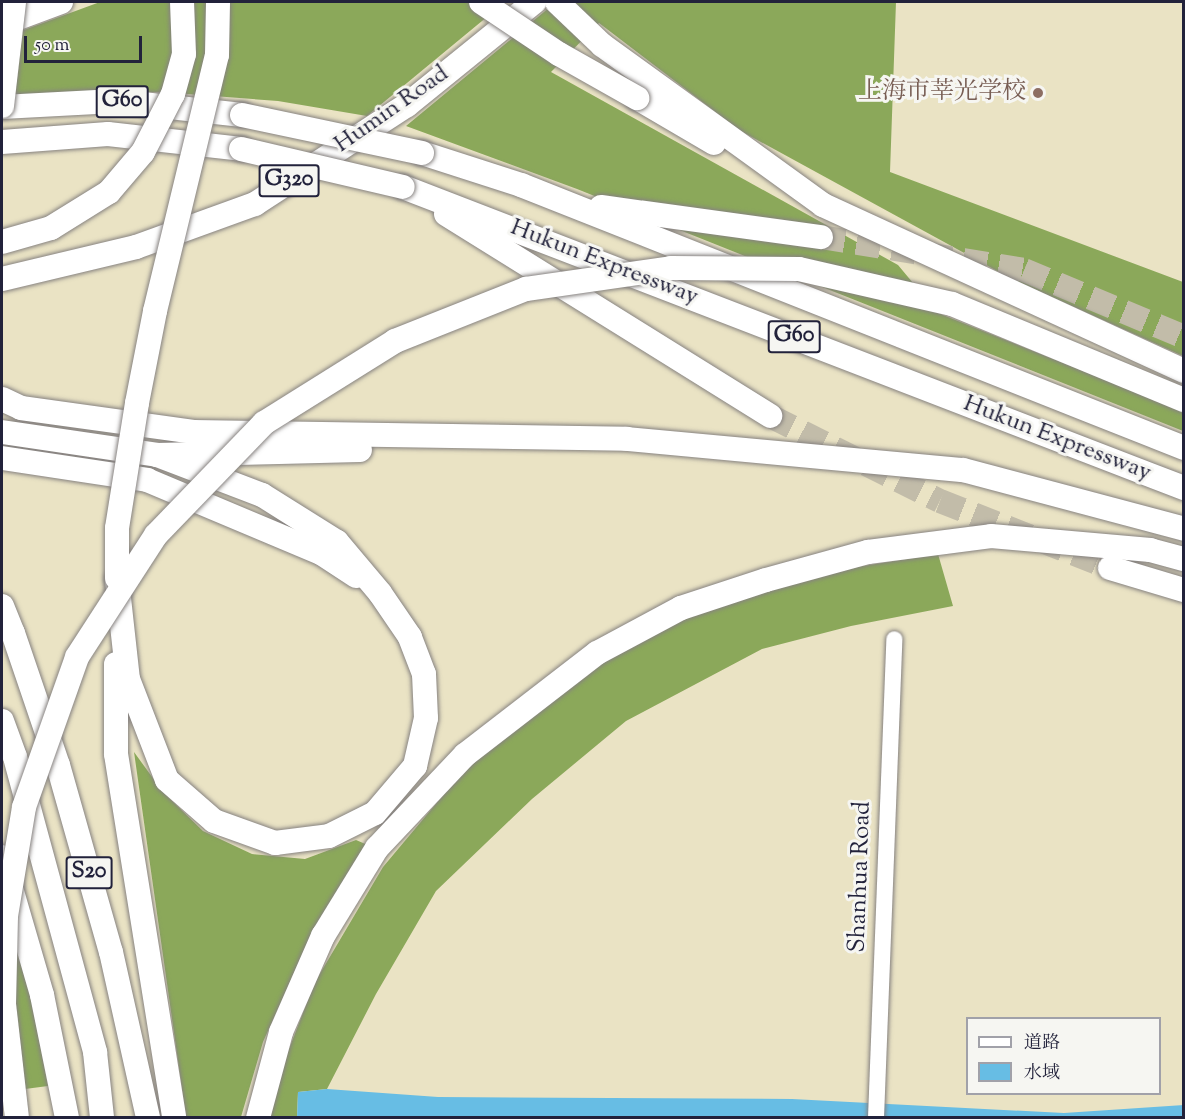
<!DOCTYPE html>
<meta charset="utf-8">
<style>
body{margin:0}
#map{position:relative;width:1185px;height:1119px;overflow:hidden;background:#eae3c4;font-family:"Sorts Mill Goudy","Noto Serif SC",serif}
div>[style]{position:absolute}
.forest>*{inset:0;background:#8ba85a}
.water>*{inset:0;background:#67bde4}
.highway-tunnel>*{height:24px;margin-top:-12px;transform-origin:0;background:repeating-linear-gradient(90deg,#c2bca9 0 24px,transparent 0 36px)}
.roads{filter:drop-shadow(0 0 2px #868280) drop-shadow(0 0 2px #868280)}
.minor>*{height:16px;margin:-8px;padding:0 8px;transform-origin:8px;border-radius:8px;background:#fff}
.highway>*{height:24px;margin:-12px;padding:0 12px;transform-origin:12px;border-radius:12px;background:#fff}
.bridges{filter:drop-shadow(0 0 2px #868280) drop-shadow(0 0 2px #868280)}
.highway-bridge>*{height:24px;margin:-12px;padding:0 12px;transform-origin:12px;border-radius:12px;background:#fff}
.dots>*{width:16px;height:16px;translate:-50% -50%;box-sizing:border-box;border:3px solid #f6f6f2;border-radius:50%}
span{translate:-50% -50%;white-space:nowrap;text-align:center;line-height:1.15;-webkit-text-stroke:6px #f6f6f2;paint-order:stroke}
.shield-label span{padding:2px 4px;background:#f6f6f2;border:2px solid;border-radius:4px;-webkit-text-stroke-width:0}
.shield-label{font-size:22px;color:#22223b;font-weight:700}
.education-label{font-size:24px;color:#785e54}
.right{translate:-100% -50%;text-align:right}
.street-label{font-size:24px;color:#22223b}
.frame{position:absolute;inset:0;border:3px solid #22223b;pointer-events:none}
.legend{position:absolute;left:966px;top:1017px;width:195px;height:78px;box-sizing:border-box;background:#f6f6f2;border:2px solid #a1a1a9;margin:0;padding:8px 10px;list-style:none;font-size:18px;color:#22223b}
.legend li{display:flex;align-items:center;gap:12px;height:30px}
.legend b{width:30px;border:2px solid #a1a1a9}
.scale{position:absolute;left:24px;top:36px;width:118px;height:27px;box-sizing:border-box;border:3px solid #22223b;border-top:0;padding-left:8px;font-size:18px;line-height:21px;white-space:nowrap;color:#22223b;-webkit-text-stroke:4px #f6f6f2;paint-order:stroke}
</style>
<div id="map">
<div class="forest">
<div style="clip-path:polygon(100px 2px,505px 2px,367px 116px,278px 101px,161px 92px,2px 95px,2px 38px)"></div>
<div style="clip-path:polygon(556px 2px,896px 2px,890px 172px,1183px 282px,1183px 356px,1010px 278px,739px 130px,599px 23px,551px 72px,898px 265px,938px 313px,1183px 411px,1183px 431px,577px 189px,406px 126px)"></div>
<div style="clip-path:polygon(938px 554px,953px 606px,851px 626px,762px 649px,626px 721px,532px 799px,436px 891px,376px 994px,327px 1089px,298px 1092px,297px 1117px,270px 1118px,277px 1080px,315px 982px,383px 867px,461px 774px,535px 710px,613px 654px,710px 605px,813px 574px)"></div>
<div style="clip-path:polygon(134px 752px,163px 792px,203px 831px,252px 854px,305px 859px,356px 840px,370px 846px,311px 935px,263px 1042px,241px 1117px,186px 1117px)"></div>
<div style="clip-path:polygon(2px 885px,27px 976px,48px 1086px,2px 1092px)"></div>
</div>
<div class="water">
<div style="clip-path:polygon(327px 1089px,438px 1097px,792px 1099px,1064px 1113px,1184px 1105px,1183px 1118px,297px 1118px,298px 1092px)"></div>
</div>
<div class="highway-tunnel">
<div style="left:821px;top:237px;width:206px;rotate:9.2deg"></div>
<div style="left:1024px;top:270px;width:173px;rotate:22.7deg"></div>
<div style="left:770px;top:416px;width:190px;rotate:26.6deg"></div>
<div style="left:940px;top:501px;width:183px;rotate:21.5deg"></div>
</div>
<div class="roads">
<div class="minor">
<div style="left:876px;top:1118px;width:479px;rotate:-87.8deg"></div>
</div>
<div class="highway">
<div style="left:557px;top:2px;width:62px;rotate:43.7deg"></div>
<div style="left:602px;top:45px;width:273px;rotate:35.9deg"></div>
<div style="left:823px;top:205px;width:397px;rotate:24.7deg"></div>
<div style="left:2px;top:24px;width:63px;rotate:-20.4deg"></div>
<div style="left:637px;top:98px;width:89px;rotate:30.3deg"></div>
<div style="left:2px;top:107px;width:113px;rotate:-3deg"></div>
<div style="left:115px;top:101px;width:128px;rotate:6.3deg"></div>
<div style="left:2px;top:142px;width:106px;rotate:-4.3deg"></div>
<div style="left:108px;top:134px;width:134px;rotate:6.4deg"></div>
<div style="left:422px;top:153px;width:104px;rotate:17.9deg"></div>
<div style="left:521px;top:185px;width:713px;rotate:21.64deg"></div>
<div style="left:403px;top:187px;width:837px;rotate:21.08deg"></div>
<div style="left:601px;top:207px;width:222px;rotate:7.8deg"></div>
<div style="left:446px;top:214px;width:382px;rotate:31.9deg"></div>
<div style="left:2px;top:279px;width:138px;rotate:-13.4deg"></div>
<div style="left:136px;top:247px;width:127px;rotate:-19.9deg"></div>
<div style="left:255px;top:204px;width:181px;rotate:-33.1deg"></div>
<div style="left:407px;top:105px;width:164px;rotate:-39deg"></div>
<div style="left:2px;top:399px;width:21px;rotate:25deg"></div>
<div style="left:21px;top:408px;width:174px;rotate:7.9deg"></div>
<div style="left:193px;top:432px;width:434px;rotate:0.9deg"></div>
<div style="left:627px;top:439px;width:337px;rotate:5.3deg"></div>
<div style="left:963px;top:470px;width:229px;rotate:14.9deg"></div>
<div style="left:2px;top:432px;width:157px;rotate:8.4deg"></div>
<div style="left:157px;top:455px;width:203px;rotate:-1.4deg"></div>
<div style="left:2px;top:458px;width:147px;rotate:8.6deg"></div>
<div style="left:147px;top:480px;width:189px;rotate:22.8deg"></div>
<div style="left:321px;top:553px;width:42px;rotate:33.3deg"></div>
<div style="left:1110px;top:568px;width:77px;rotate:16.6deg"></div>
<div style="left:117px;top:580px;width:100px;rotate:83.7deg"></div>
<div style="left:128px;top:679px;width:108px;rotate:68.9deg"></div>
<div style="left:167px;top:780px;width:62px;rotate:41.1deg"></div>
<div style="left:214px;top:821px;width:65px;rotate:19.8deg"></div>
<div style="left:275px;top:843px;width:54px;rotate:-7.4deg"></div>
<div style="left:329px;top:836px;width:51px;rotate:-26.6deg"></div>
<div style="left:375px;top:813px;width:62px;rotate:-49.6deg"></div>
<div style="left:415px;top:766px;width:49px;rotate:-77.1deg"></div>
<div style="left:426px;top:718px;width:44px;rotate:-92.6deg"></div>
<div style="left:424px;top:674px;width:40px;rotate:-111deg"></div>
<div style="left:410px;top:637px;width:53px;rotate:-124.3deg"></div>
<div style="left:380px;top:593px;width:67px;rotate:-130.1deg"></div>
<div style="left:337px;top:542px;width:89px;rotate:-147.9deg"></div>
<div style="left:262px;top:495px;width:112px;rotate:-159.1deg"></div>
<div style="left:2px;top:606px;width:29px;rotate:68deg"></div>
<div style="left:13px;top:633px;width:139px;rotate:71.2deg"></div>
<div style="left:58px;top:765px;width:194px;rotate:74.2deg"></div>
<div style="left:111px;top:952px;width:170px;rotate:77.4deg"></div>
<div style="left:116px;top:664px;width:90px;rotate:90deg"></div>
<div style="left:116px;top:754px;width:369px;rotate:80.9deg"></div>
<div style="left:2px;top:721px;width:38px;rotate:70deg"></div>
<div style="left:15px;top:757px;width:306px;rotate:74.8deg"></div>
<div style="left:95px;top:1052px;width:66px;rotate:83.9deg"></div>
<div style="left:2px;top:857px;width:144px;rotate:73.8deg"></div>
<div style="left:42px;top:995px;width:126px;rotate:78.5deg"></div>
<div style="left:258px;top:1118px;width:89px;rotate:-75deg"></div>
<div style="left:281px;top:1032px;width:105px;rotate:-66.4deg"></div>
<div style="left:323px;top:936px;width:103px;rotate:-58.5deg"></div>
<div style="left:377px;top:848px;width:128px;rotate:-46.6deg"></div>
<div style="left:465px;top:755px;width:167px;rotate:-37.7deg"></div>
<div style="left:597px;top:653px;width:95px;rotate:-28.2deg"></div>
<div style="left:681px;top:608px;width:89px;rotate:-18.2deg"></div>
<div style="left:766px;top:580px;width:106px;rotate:-15.4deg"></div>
<div style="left:868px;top:552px;width:124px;rotate:-7.4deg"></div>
<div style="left:991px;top:536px;width:160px;rotate:5deg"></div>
<div style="left:1150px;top:550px;width:35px;rotate:15deg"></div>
</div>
</div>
<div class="bridges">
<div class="highway-bridge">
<div style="left:481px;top:2px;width:94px;rotate:33.7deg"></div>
<div style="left:559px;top:54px;width:90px;rotate:29.4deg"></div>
<div style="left:2px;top:106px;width:105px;rotate:-83.4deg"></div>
<div style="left:242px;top:115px;width:184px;rotate:11.9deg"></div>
<div style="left:241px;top:149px;width:166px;rotate:13.2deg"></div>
<div style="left:2px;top:242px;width:51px;rotate:-15.9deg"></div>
<div style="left:51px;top:228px;width:68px;rotate:-31.8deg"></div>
<div style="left:109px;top:192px;width:52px;rotate:-49.6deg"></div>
<div style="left:143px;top:152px;width:65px;rotate:-62.7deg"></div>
<div style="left:173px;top:94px;width:41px;rotate:-74.6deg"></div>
<div style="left:184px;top:54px;width:52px;rotate:-92.2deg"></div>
<div style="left:117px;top:578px;width:50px;rotate:-90deg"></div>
<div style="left:117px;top:528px;width:127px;rotate:-80.9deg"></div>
<div style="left:137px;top:403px;width:94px;rotate:-78.9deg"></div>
<div style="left:155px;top:311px;width:263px;rotate:-76.4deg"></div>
<div style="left:217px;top:55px;width:53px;rotate:-88.9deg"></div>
<div style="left:17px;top:1118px;width:115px;rotate:-96.5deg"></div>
<div style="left:4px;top:1004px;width:88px;rotate:-88.7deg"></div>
<div style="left:6px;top:916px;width:110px;rotate:-80.6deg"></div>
<div style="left:24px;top:807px;width:159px;rotate:-70.5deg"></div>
<div style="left:77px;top:657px;width:145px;rotate:-57.1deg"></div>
<div style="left:156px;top:535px;width:156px;rotate:-46deg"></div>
<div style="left:264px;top:423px;width:155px;rotate:-32deg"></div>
<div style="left:395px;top:341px;width:141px;rotate:-21.7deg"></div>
<div style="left:526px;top:289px;width:147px;rotate:-8.2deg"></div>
<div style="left:671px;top:268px;width:128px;rotate:0.4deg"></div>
<div style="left:799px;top:269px;width:157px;rotate:12.9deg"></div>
<div style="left:952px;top:304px;width:251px;rotate:22.5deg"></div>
</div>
</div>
<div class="dots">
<div style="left:1038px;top:93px;background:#8d6e63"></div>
</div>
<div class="shield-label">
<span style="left:122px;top:102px">G60</span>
<span style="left:289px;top:181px">G320</span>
<span style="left:794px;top:337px">G60</span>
<span style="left:89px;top:873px">S20</span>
</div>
<div class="education-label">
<span class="right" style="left:1026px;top:93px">上海市莘光学校</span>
</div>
<div class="street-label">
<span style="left:392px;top:110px;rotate:-35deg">Humin Road</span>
<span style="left:604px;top:263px;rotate:21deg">Hukun Expressway</span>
<span style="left:1057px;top:439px;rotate:21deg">Hukun Expressway</span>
<span style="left:861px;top:877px;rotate:-88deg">Shanhua Road</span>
</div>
<div class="frame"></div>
<ul class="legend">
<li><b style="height:8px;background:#fff"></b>道路</li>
<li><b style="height:16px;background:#67bde4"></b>水域</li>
</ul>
<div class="scale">50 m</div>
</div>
